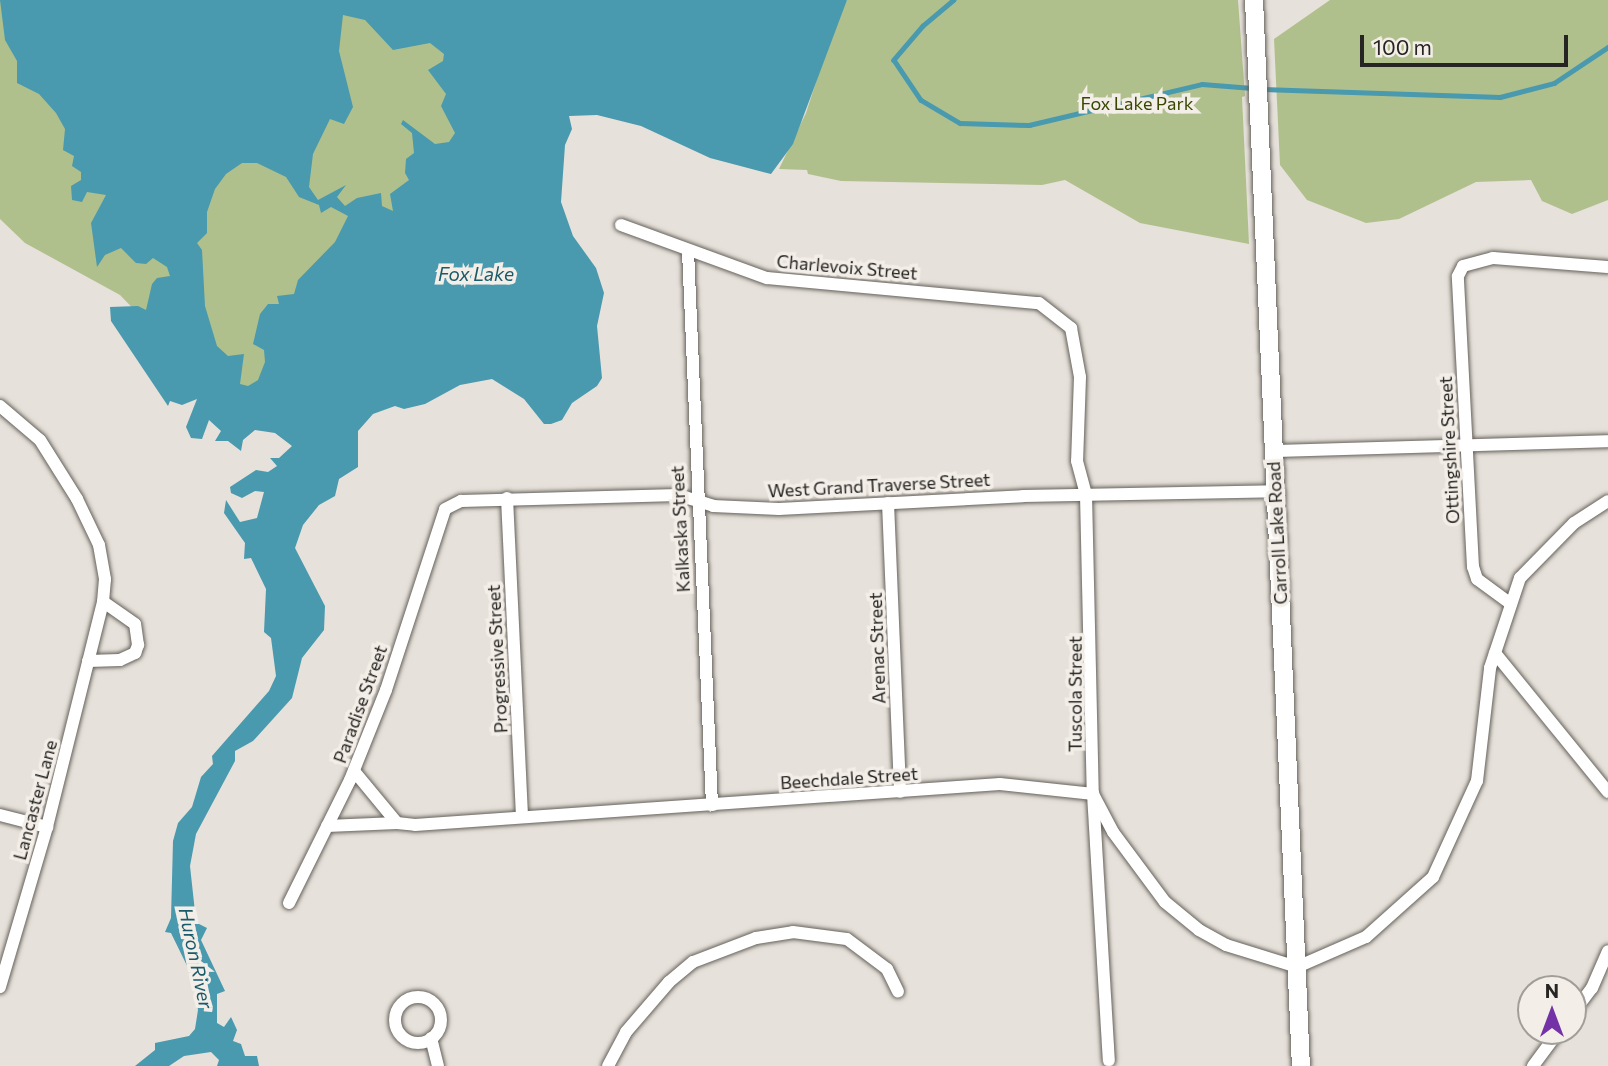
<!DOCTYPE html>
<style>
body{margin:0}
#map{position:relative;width:1608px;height:1066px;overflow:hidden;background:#e6e1da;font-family:Commissioner,sans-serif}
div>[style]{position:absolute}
.green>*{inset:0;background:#b0c08c}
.water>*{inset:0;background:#4999af}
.stream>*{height:4.5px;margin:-2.25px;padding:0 2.25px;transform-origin:2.25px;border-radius:2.25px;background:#4999af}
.roads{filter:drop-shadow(0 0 2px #65615b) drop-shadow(0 0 2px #65615b)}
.street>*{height:12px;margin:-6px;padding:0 6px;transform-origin:6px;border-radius:6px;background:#fff}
.street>.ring{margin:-6px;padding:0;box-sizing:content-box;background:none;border:12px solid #fff;border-radius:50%}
.secondary>*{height:18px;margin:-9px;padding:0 9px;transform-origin:9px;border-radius:9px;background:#fff}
span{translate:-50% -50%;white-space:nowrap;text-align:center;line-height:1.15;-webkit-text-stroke:7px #f3eee7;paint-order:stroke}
.park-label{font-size:18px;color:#384700}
.street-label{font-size:18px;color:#272523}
.water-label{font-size:19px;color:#195a6b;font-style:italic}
.north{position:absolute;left:1517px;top:975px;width:70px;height:70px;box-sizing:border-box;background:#f3eee7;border:2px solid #a19e99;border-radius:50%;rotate:0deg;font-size:19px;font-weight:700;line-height:28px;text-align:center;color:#272523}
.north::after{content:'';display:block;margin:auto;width:24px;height:32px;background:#7432a7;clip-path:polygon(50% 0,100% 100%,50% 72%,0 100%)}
.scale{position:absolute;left:1360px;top:35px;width:208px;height:32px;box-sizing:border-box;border:4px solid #272523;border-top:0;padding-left:9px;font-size:21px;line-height:24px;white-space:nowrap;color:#272523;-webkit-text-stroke:5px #f3eee7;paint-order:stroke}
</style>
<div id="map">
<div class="green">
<div style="clip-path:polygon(0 0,437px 0,497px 128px,254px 406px,209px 387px,120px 295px,25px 243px,0 219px)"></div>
<div style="clip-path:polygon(847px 0,1238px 0,1245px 96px,1242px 97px,1249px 244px,1140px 223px,1065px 180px,1042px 185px,841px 181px,808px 174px,807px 170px,779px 169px,806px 113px,836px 20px)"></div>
<div style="clip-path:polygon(1330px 0,1608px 0,1608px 200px,1572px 214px,1542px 201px,1531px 180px,1476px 182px,1399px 219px,1366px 223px,1307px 200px,1280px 165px,1274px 39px)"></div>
</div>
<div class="water">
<div style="clip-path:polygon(evenodd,0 0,847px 0,793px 144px,771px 174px,710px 158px,641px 126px,597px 115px,569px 116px,572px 129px,565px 145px,561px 202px,573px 236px,596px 268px,604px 293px,597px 326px,602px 378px,597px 386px,572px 403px,562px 420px,551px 424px,544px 424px,524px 399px,492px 379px,460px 385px,425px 404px,404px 409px,395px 406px,373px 414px,358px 431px,358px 467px,339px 479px,335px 496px,319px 505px,303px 525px,295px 548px,325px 606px,324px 630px,302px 658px,292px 698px,253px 741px,235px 751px,235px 761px,196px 834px,190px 866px,195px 912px,199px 924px,207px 928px,201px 940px,225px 991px,217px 994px,217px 1023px,224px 1027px,231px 1017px,237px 1030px,233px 1041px,241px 1044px,245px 1056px,257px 1056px,259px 1066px,217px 1066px,219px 1060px,211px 1052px,184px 1056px,169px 1066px,135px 1066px,155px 1050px,155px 1043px,189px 1036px,195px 1029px,198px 1010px,193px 978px,171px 933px,165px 932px,171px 918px,173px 841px,178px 823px,192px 807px,201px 777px,213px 764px,212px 756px,269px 691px,276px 676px,271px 638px,264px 632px,266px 589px,251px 558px,244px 559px,245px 543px,224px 513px,226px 500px,240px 522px,257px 518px,264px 492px,255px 491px,242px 498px,231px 493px,230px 487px,256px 470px,268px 472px,277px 466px,270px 458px,279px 458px,292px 446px,275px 433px,255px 430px,243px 440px,241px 451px,228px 441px,215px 441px,221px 431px,209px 420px,202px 439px,191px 438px,186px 427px,197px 399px,182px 405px,170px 401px,168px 406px,111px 321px,110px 307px,138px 306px,146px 310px,152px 284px,157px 278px,170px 276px,167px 267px,153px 258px,146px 264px,136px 263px,121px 248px,105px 255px,97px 267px,91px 223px,106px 195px,87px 192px,82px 202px,72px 200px,71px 186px,81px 180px,81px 172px,72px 166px,74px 156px,63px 150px,65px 129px,56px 113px,39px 94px,17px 83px,17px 61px,5px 40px,0 0,343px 15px,365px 20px,393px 50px,430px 43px,444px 54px,443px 61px,428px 70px,446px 94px,441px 106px,455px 133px,449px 142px,435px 144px,403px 120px,401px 124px,412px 133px,414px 153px,406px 159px,405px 173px,409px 180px,390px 194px,393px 211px,382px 206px,381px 193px,357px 198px,345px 206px,337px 197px,346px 185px,318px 200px,309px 187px,313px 154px,330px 119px,344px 124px,353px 107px,339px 51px,343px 15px,0 0,242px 163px,257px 163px,286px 177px,299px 197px,319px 205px,321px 213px,331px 207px,348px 216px,335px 242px,298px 280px,294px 294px,277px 296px,279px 304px,268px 304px,260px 314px,253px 344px,264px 350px,265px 362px,258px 380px,248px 386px,240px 384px,244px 354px,228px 356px,217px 346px,205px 306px,202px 250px,197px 243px,207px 233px,207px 212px,215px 189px,226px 174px,242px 163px)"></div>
</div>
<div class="stream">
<div style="left:954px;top:0;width:40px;rotate:140deg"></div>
<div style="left:923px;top:26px;width:45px;rotate:130.5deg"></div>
<div style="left:894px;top:60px;width:48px;rotate:56deg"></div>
<div style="left:921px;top:100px;width:45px;rotate:30.5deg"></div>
<div style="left:960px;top:123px;width:69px;rotate:1.7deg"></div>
<div style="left:1029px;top:125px;width:178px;rotate:-13.3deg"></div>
<div style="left:1202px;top:84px;width:50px;rotate:4.6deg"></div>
<div style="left:1261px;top:89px;width:239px;rotate:1.9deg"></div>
<div style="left:1500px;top:97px;width:56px;rotate:-14.5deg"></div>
<div style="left:1554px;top:83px;width:65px;rotate:-33.7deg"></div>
</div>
<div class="roads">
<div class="street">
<div style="left:621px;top:225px;width:155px;rotate:20deg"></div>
<div style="left:767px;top:278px;width:273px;rotate:5.3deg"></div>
<div style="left:1039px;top:303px;width:41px;rotate:38deg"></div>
<div style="left:1071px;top:328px;width:50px;rotate:79.6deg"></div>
<div style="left:1080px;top:377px;width:84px;rotate:92deg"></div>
<div style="left:1077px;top:461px;width:35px;rotate:75deg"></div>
<div style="left:1086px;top:495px;width:299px;rotate:88.7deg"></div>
<div style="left:1093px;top:794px;width:267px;rotate:86.6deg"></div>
<div style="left:688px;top:251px;width:555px;rotate:87.52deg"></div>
<div style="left:0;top:406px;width:52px;rotate:40.4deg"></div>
<div style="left:40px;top:440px;width:70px;rotate:57.9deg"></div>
<div style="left:77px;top:499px;width:51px;rotate:64.4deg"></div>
<div style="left:99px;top:545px;width:35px;rotate:80deg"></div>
<div style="left:105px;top:579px;width:23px;rotate:95deg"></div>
<div style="left:103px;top:602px;width:232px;rotate:104deg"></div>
<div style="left:47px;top:827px;width:167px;rotate:106.4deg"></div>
<div style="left:1274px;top:451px;width:334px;rotate:-1.7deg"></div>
<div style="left:507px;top:498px;width:319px;rotate:87.3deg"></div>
<div style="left:888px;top:503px;width:289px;rotate:87.6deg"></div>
<div style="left:1511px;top:604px;width:42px;rotate:-143.7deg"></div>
<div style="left:1477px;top:579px;width:13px;rotate:-108deg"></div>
<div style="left:1473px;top:567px;width:291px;rotate:-93deg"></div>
<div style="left:1458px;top:276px;width:11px;rotate:-63deg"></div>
<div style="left:1463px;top:266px;width:31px;rotate:-15deg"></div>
<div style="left:1493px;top:258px;width:115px;rotate:4.5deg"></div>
<div style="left:1495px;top:653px;width:179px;rotate:50.9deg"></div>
<div style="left:88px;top:661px;width:32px;rotate:-2deg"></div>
<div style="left:120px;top:660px;width:17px;rotate:-25deg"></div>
<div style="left:135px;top:653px;width:9px;rotate:-69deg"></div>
<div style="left:138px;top:645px;width:21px;rotate:-98deg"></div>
<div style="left:135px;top:624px;width:39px;rotate:-145deg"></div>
<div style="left:354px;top:771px;width:67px;rotate:50.4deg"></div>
<div style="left:397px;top:823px;width:18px;rotate:6deg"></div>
<div style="left:415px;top:825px;width:586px;rotate:-4.01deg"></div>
<div style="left:1000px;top:784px;width:94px;rotate:6.1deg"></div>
<div style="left:1093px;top:794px;width:43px;rotate:62.2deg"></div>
<div style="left:1113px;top:832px;width:87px;rotate:53.4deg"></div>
<div style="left:1165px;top:902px;width:44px;rotate:39.5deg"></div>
<div style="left:1199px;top:930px;width:31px;rotate:29deg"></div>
<div style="left:1226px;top:945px;width:74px;rotate:17.2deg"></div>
<div style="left:1297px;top:967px;width:75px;rotate:-23.5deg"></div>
<div style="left:1366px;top:937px;width:90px;rotate:-41.8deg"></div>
<div style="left:1433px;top:877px;width:106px;rotate:-65.4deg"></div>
<div style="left:1477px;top:781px;width:114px;rotate:-83.4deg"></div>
<div style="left:1490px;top:668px;width:95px;rotate:-71.6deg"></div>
<div style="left:1520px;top:578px;width:77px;rotate:-45.5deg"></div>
<div style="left:1574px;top:523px;width:40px;rotate:-32.9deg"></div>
<div style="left:0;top:815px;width:49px;rotate:14.3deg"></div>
<div style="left:327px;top:826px;width:70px;rotate:-2.5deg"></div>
<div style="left:289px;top:903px;width:137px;rotate:-63.6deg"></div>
<div style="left:350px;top:780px;width:97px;rotate:-68.2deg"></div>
<div style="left:386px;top:690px;width:190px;rotate:-71.9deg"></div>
<div style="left:445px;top:509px;width:18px;rotate:-27deg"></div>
<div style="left:461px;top:501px;width:217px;rotate:-1.6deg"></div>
<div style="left:678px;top:495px;width:37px;rotate:17deg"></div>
<div style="left:713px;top:506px;width:66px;rotate:2.6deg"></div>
<div style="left:779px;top:509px;width:244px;rotate:-3deg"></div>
<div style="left:1023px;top:496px;width:253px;rotate:-1.1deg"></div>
<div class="ring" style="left:395px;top:997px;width:34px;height:34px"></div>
<div style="left:1573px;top:1013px;width:31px;rotate:-53deg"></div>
<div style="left:1592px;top:988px;width:40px;rotate:-66.6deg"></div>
<div style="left:431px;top:1038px;width:29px;rotate:76deg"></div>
<div style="left:608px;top:1066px;width:38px;rotate:-62deg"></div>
<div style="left:626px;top:1032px;width:66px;rotate:-49.3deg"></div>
<div style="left:669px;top:982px;width:31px;rotate:-40deg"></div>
<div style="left:693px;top:962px;width:67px;rotate:-20.9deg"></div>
<div style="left:756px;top:938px;width:37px;rotate:-9deg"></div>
<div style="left:793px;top:932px;width:54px;rotate:7.4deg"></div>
<div style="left:847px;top:939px;width:50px;rotate:36.9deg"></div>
<div style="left:887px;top:969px;width:25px;rotate:64deg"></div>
<div style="left:1533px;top:1066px;width:44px;rotate:-53.4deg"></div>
</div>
<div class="secondary">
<div style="left:1254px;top:0;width:1067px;rotate:87.48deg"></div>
</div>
</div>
<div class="park-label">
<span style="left:1137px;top:103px">Fox Lake Park</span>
</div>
<div class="street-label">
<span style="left:847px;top:267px;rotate:5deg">Charlevoix Street</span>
<span style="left:1449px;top:450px;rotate:-93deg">Ottingshire Street</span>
<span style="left:879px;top:485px;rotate:-3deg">West Grand Traverse Street</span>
<span style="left:680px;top:529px;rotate:-93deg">Kalkaska Street</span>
<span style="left:1277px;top:533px;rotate:-93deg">Carroll Lake Road</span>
<span style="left:877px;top:648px;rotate:-92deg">Arenac Street</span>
<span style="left:497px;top:659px;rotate:-93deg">Progressive Street</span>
<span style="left:1075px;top:694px;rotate:-90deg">Tuscola Street</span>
<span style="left:360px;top:704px;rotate:-70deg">Paradise Street</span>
<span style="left:849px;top:778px;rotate:-4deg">Beechdale Street</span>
<span style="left:35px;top:800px;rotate:-75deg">Lancaster Lane</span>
</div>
<div class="water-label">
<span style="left:476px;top:274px">Fox Lake</span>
<span style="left:196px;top:958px;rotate:78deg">Huron River</span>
</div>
<div class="north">N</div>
<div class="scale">100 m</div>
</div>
